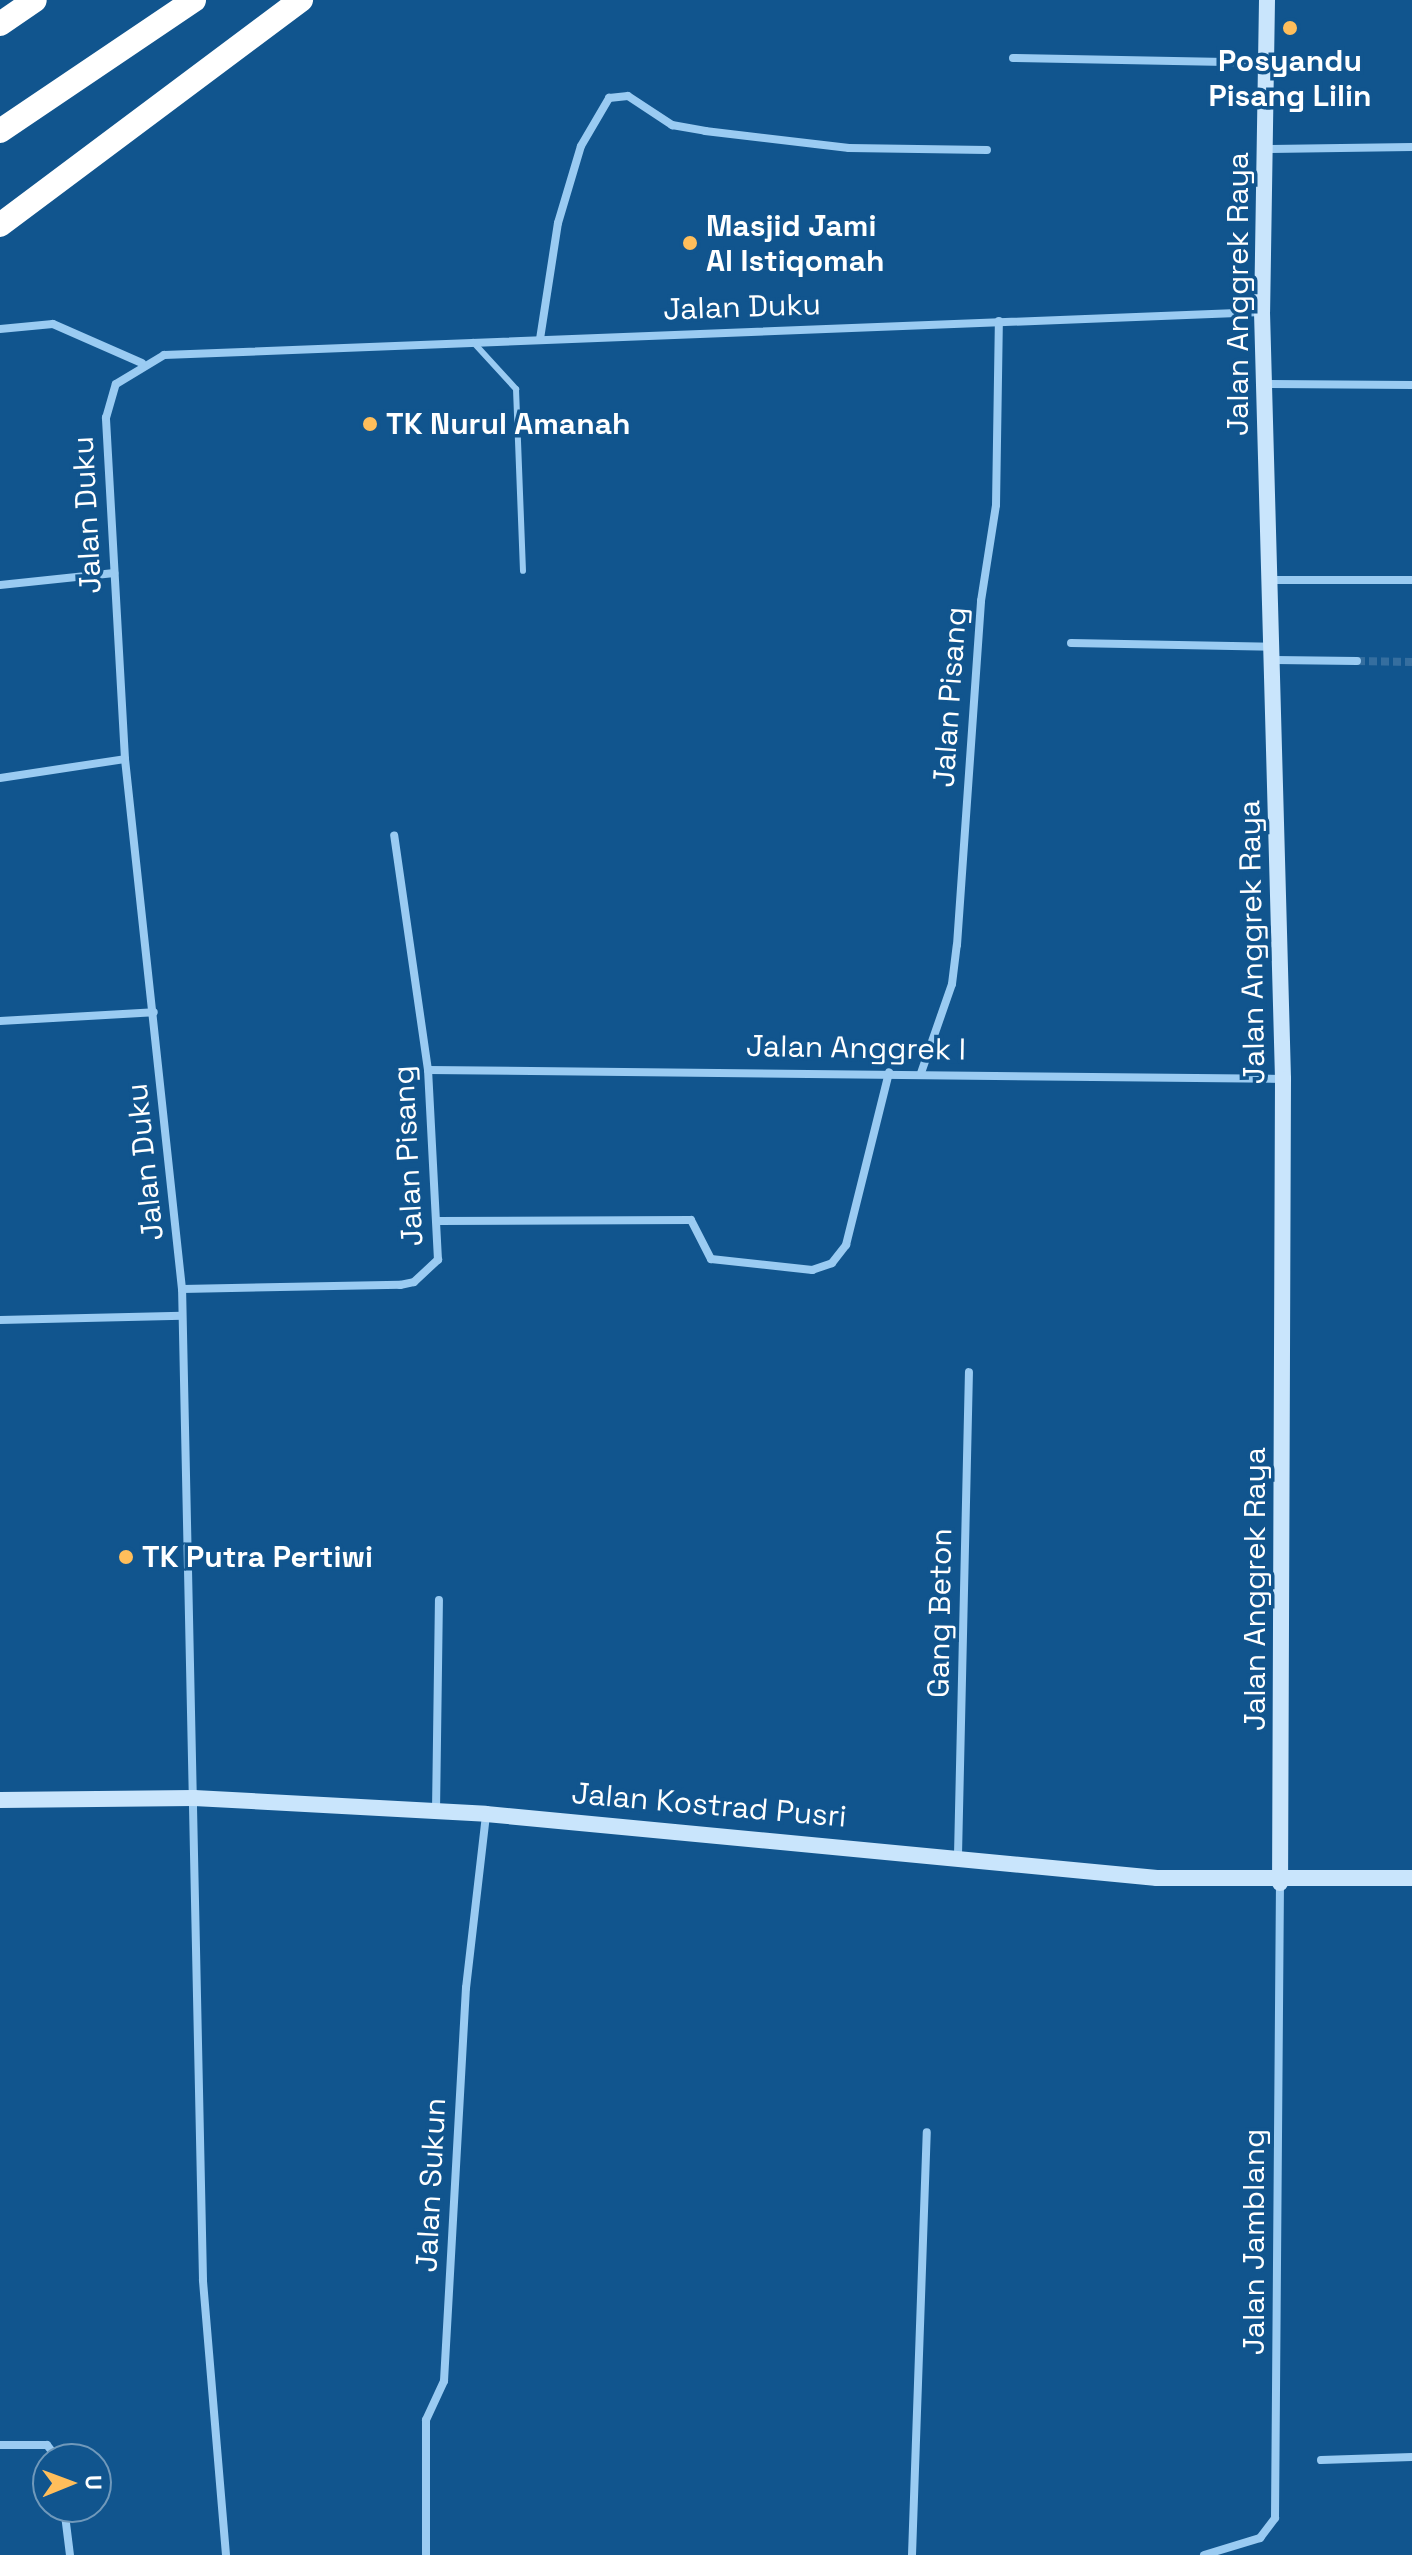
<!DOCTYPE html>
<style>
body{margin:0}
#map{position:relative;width:1412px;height:2555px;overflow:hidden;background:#11558e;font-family:"Space Grotesk",sans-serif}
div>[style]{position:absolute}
.street-tunnel>*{height:8px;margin-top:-4px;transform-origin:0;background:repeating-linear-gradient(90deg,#356e9f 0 8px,transparent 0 12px)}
.lane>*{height:6px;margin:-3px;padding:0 3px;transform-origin:3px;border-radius:3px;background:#9acbf2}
.street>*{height:8px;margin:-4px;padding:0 4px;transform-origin:4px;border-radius:4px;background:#9acbf2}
.secondary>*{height:16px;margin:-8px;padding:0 8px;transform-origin:8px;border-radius:8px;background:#c9e5fc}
.highway>*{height:24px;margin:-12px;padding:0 12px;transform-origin:12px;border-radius:12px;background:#fff}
.dots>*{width:22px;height:22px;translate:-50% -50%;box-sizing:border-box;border:4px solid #11558e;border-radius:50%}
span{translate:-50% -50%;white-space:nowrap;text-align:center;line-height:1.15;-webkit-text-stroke:7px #11558e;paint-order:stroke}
.poi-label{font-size:30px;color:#fff;font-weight:700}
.left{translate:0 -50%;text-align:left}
.street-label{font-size:30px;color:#fff}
.north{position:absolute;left:32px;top:2443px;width:80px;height:80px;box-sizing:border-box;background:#11558e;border:2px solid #7099bb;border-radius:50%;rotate:89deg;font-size:22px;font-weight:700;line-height:32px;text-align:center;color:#fff}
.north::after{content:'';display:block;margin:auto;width:28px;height:36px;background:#ffbe5b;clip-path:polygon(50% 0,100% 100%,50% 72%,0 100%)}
</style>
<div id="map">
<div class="street-tunnel">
<div style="left:1357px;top:661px;width:55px;rotate:1deg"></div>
</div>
<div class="lane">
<div style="left:473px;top:342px;width:64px;rotate:47.5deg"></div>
<div style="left:516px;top:389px;width:182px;rotate:87.8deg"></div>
</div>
<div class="street">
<div style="left:1013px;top:58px;width:253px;rotate:1.1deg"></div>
<div style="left:1265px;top:149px;width:147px;rotate:-0.8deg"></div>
<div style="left:0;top:329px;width:53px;rotate:-5.4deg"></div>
<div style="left:53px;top:324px;width:97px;rotate:23.7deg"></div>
<div style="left:540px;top:339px;width:117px;rotate:-81.2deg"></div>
<div style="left:558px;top:223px;width:80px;rotate:-73.4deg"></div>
<div style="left:581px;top:146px;width:56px;rotate:-59.7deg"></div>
<div style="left:609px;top:98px;width:19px;rotate:-6deg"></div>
<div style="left:628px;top:96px;width:53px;rotate:33.4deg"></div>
<div style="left:672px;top:125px;width:34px;rotate:10deg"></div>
<div style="left:705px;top:131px;width:145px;rotate:6.7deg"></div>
<div style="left:849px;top:148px;width:138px;rotate:0.8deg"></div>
<div style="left:1265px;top:384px;width:147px;rotate:0.4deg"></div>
<div style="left:1271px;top:580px;width:141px"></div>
<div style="left:0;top:585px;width:115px;rotate:-6deg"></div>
<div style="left:1071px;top:643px;width:203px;rotate:1.1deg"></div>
<div style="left:1275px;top:660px;width:82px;rotate:0.7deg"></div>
<div style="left:0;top:778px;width:126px;rotate:-8.6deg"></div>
<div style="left:0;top:1021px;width:154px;rotate:-3.3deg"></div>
<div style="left:428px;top:1070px;width:855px;rotate:0.6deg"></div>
<div style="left:921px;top:1073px;width:94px;rotate:-70.8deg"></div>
<div style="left:952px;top:984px;width:39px;rotate:-83deg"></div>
<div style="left:957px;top:945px;width:345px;rotate:-86deg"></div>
<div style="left:981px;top:601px;width:97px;rotate:-81.1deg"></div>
<div style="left:996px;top:505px;width:184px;rotate:-89.1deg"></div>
<div style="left:438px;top:1221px;width:253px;rotate:-0.2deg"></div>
<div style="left:691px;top:1220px;width:44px;rotate:62.9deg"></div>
<div style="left:711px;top:1259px;width:102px;rotate:6.2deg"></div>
<div style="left:812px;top:1270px;width:21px;rotate:-19deg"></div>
<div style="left:832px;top:1263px;width:23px;rotate:-52deg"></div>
<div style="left:846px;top:1245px;width:178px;rotate:-76deg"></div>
<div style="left:182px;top:1289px;width:218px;rotate:-1.1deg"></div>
<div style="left:400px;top:1285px;width:14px;rotate:-12deg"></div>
<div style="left:414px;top:1282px;width:33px;rotate:-43deg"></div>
<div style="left:438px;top:1260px;width:190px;rotate:-93deg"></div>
<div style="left:428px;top:1070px;width:237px;rotate:-98.2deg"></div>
<div style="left:0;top:1320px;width:182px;rotate:-1.3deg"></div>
<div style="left:436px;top:1811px;width:211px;rotate:-89.2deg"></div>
<div style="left:958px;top:1855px;width:483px;rotate:-88.7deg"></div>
<div style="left:0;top:2445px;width:47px"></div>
<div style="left:47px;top:2445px;width:18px;rotate:52deg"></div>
<div style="left:1321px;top:2460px;width:91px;rotate:-1.9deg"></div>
<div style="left:64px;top:2507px;width:48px;rotate:82.9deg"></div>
<div style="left:226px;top:2555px;width:276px;rotate:-94.8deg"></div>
<div style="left:203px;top:2280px;width:991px;rotate:-91.21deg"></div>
<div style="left:182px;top:1289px;width:533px;rotate:-96.14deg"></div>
<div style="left:125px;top:759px;width:342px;rotate:-93.2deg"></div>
<div style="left:106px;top:418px;width:35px;rotate:-74deg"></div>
<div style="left:116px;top:384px;width:56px;rotate:-31.1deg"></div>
<div style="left:164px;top:355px;width:1099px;rotate:-2.24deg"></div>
<div style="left:426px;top:2555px;width:135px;rotate:-90deg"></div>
<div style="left:426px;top:2420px;width:43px;rotate:-65.2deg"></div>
<div style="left:444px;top:2381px;width:394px;rotate:-86.8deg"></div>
<div style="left:466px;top:1988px;width:174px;rotate:-83.4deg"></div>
<div style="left:912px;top:2555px;width:423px;rotate:-88deg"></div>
<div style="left:1204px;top:2555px;width:59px;rotate:-16.9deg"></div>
<div style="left:1260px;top:2538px;width:25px;rotate:-53deg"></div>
<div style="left:1275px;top:2518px;width:635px;rotate:-89.55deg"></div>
</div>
<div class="secondary">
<div style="left:1267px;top:0;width:312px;rotate:90.9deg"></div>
<div style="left:1262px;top:312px;width:767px;rotate:88.43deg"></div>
<div style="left:1283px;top:1079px;width:804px;rotate:90.21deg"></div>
<div style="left:0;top:1800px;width:194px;rotate:-0.6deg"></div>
<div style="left:194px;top:1798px;width:292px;rotate:3.1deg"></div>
<div style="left:486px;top:1814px;width:674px;rotate:5.45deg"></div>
<div style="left:1157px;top:1878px;width:255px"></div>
</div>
<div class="highway">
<div style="left:0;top:24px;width:42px;rotate:-34.4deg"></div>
<div style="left:0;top:131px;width:234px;rotate:-34deg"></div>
<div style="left:0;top:225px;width:376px;rotate:-36.8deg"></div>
</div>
<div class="dots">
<div style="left:1290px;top:28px;background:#ffbe5b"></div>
<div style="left:690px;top:243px;background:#ffbe5b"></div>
<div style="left:370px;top:424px;background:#ffbe5b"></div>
<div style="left:126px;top:1557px;background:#ffbe5b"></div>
</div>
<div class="poi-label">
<span style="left:1290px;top:78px">Posyandu<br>Pisang Lilin</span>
<span class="left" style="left:706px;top:243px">Masjid Jami<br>Al Istiqomah</span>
<span class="left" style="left:386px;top:424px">TK Nurul Amanah</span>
<span class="left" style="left:142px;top:1557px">TK Putra Pertiwi</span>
</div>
<div class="street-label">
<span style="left:1238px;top:294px;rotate:-90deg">Jalan Anggrek Raya</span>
<span style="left:742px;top:307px;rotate:-2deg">Jalan Duku</span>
<span style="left:87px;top:515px;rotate:-93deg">Jalan Duku</span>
<span style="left:950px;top:697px;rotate:-86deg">Jalan Pisang</span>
<span style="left:1252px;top:942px;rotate:-91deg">Jalan Anggrek Raya</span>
<span style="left:856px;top:1048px;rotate:1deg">Jalan Anggrek I</span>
<span style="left:408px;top:1156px;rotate:-93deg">Jalan Pisang</span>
<span style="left:145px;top:1162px;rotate:-96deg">Jalan Duku</span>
<span style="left:1255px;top:1589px;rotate:-90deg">Jalan Anggrek Raya</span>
<span style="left:940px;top:1613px;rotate:-89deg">Gang Beton</span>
<span style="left:709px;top:1805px;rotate:5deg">Jalan Kostrad Pusri</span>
<span style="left:431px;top:2185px;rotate:-87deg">Jalan Sukun</span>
<span style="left:1254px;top:2242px;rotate:-90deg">Jalan Jamblang</span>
</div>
<div class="north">U</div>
</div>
